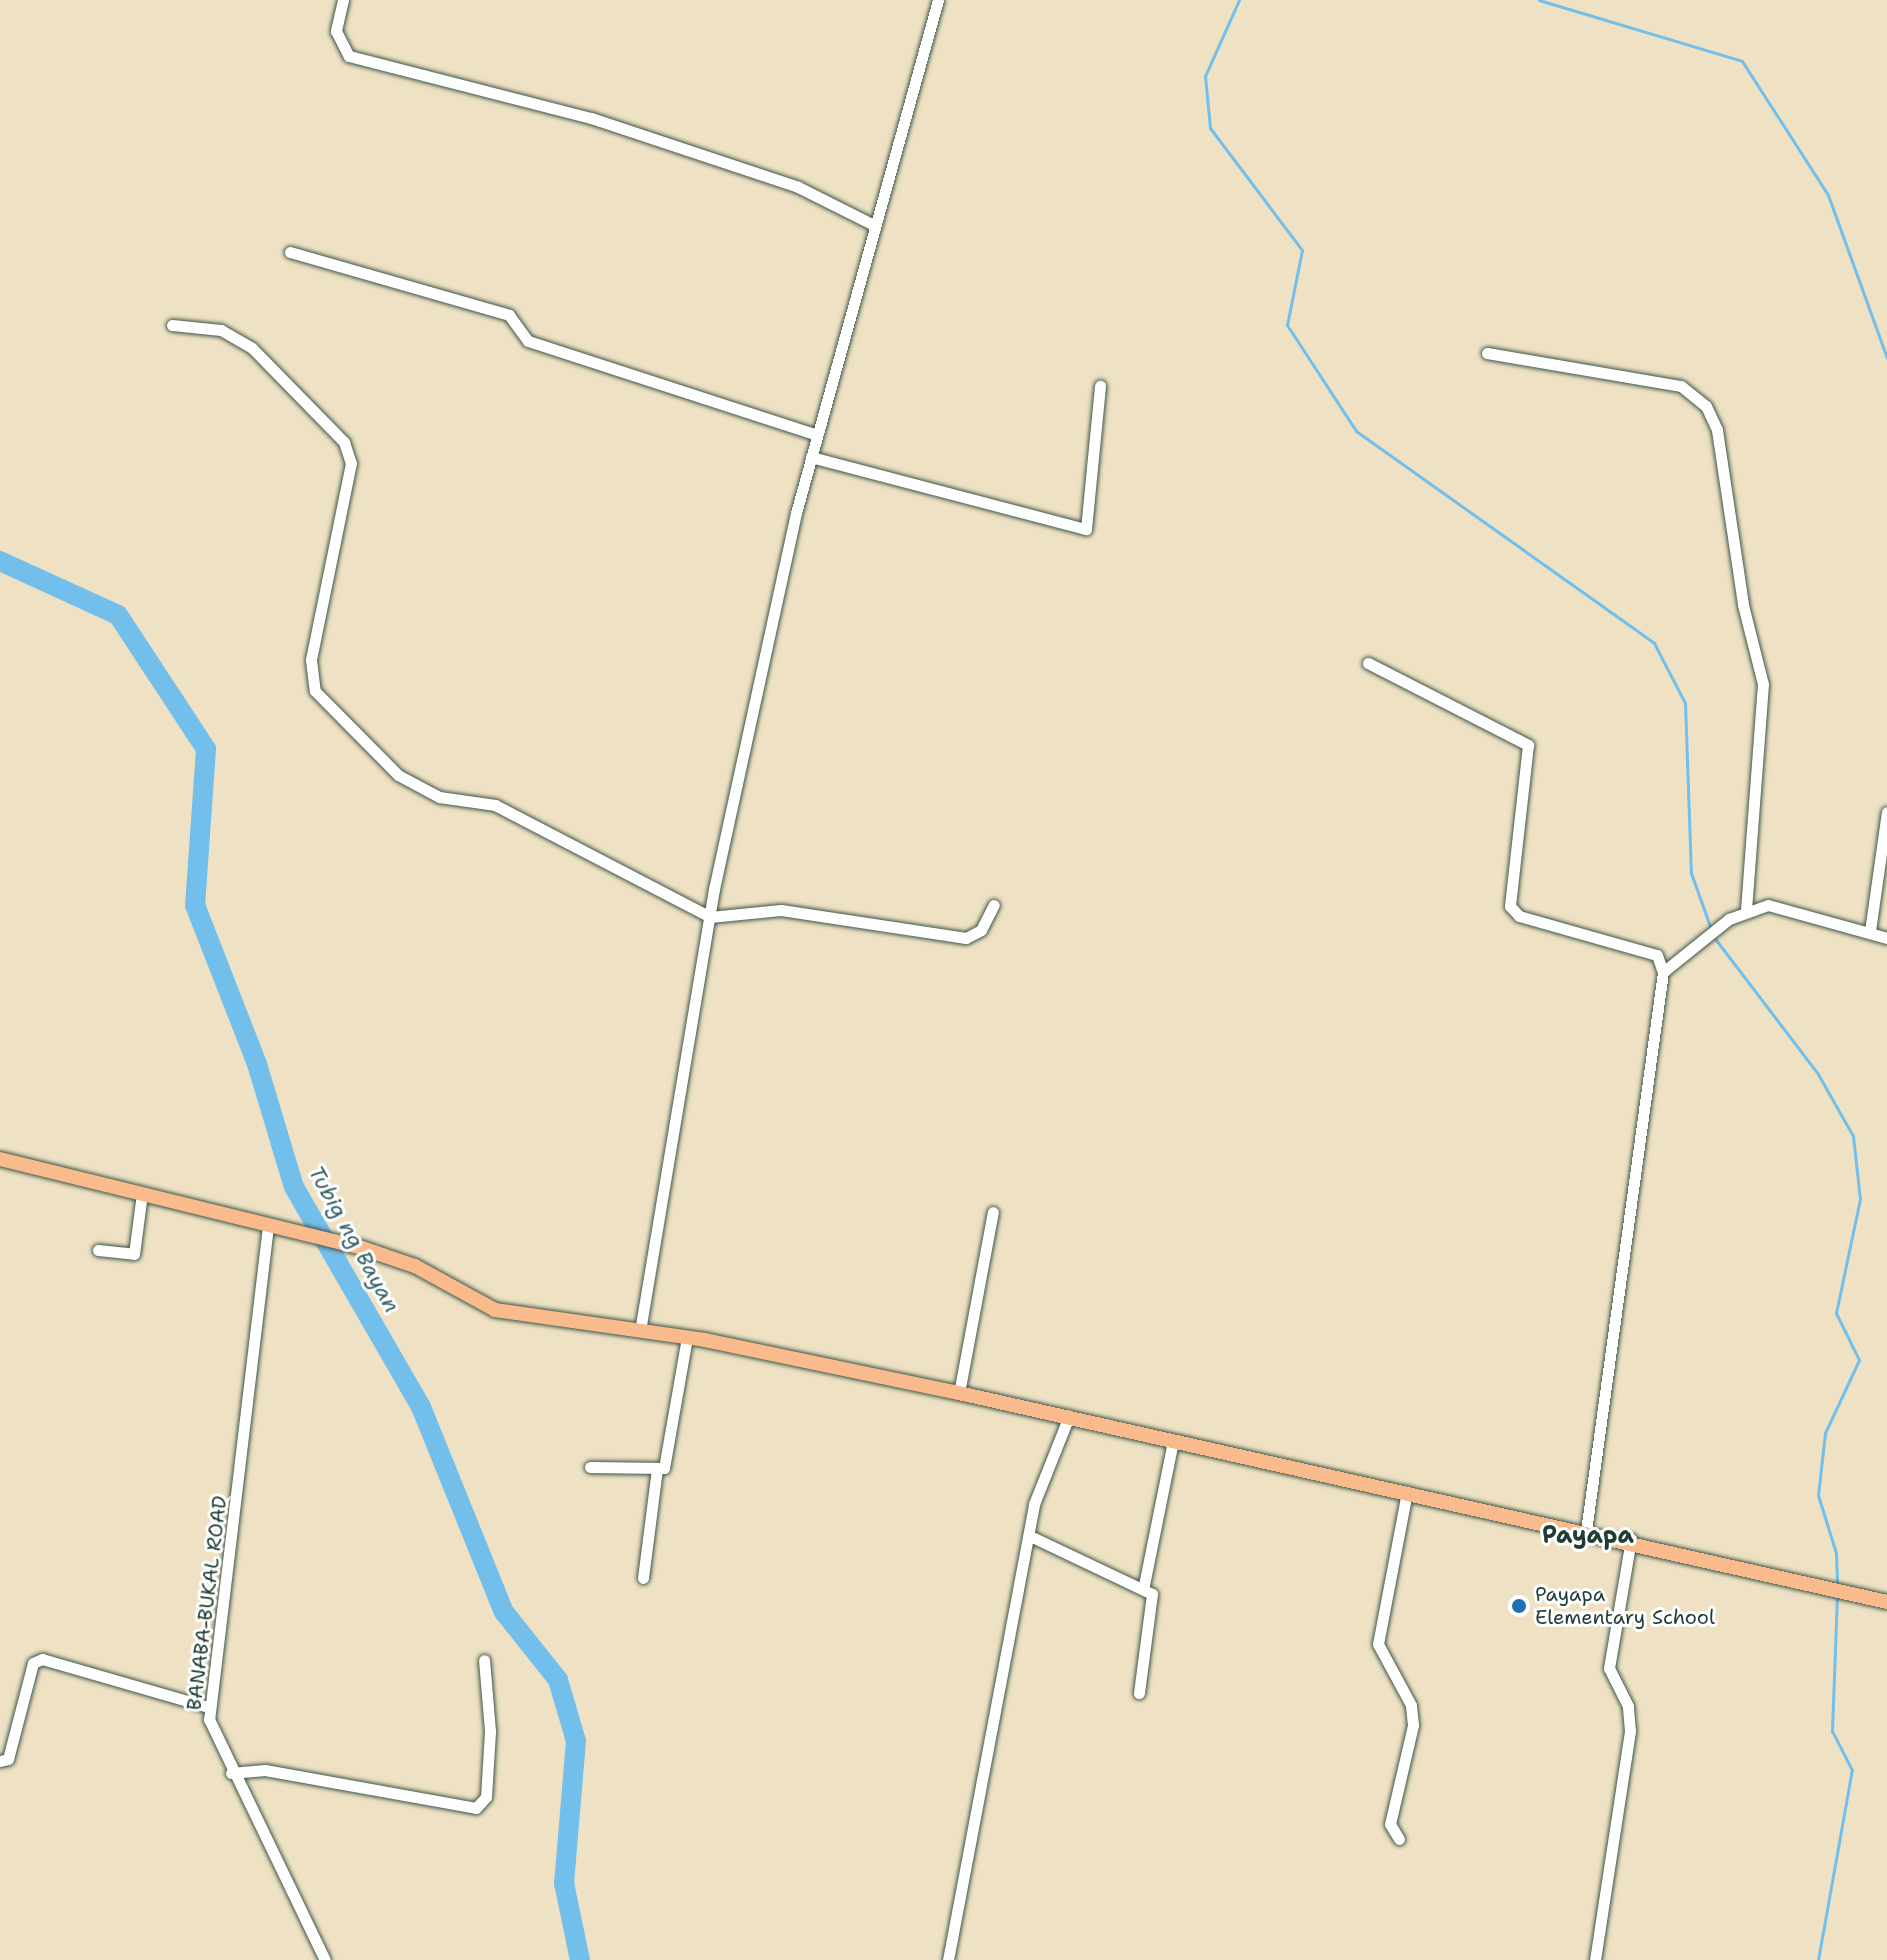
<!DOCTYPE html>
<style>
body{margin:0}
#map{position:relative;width:1887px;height:1960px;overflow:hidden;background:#efe2c4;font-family:"Shantell Sans",sans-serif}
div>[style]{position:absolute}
.stream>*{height:3px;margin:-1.5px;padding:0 1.5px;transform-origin:1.5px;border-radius:1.5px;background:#72bfec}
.river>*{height:20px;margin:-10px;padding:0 10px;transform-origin:10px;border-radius:10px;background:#72bfec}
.roads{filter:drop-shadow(0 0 2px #3e564a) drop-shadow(0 0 2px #3e564a)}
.minor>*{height:11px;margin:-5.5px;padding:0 5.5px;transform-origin:5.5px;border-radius:5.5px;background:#fff}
.major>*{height:14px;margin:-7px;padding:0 7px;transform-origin:7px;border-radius:7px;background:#fabb8c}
.dots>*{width:22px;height:22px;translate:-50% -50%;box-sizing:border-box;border:4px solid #fff;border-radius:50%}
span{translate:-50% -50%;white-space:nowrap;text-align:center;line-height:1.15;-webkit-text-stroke:6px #fff;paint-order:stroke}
.poi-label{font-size:20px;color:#1f3d34}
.left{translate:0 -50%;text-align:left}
.street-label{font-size:20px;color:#1f3d34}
.water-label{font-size:22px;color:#38646b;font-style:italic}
.quarter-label{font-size:24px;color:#1f3d34;font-weight:700}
</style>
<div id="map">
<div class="stream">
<div style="left:1239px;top:0;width:83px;rotate:114.1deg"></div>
<div style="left:1205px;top:76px;width:52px;rotate:84.5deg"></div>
<div style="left:1210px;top:128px;width:153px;rotate:53deg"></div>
<div style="left:1302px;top:250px;width:76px;rotate:101.3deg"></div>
<div style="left:1287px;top:325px;width:126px;rotate:56.9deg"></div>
<div style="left:1356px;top:431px;width:366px;rotate:35.4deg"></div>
<div style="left:1654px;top:643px;width:68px;rotate:62.7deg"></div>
<div style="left:1685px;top:703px;width:170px;rotate:88deg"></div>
<div style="left:1691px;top:873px;width:59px;rotate:70.3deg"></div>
<div style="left:1539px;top:0;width:212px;rotate:16.7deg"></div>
<div style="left:1742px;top:61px;width:159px;rotate:57.3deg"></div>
<div style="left:1828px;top:195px;width:173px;rotate:70.1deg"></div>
<div style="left:1713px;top:936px;width:173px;rotate:52.7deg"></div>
<div style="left:1818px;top:1074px;width:71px;rotate:60.6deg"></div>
<div style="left:1853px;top:1136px;width:63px;rotate:83.7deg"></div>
<div style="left:1860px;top:1199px;width:116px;rotate:101.9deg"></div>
<div style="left:1836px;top:1313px;width:52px;rotate:63.9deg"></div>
<div style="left:1859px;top:1360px;width:81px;rotate:115deg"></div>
<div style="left:1825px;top:1433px;width:62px;rotate:96.4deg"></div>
<div style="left:1818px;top:1495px;width:61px;rotate:72.8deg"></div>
<div style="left:1836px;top:1553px;width:31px;rotate:88deg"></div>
<div style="left:1818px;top:1960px;width:193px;rotate:-79.9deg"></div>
<div style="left:1852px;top:1770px;width:44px;rotate:-117.1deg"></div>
<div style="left:1832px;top:1731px;width:135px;rotate:-87.9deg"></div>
</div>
<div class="river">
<div style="left:0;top:561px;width:130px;rotate:24.6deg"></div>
<div style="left:118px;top:615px;width:160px;rotate:56.7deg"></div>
<div style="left:206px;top:749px;width:156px;rotate:94deg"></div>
<div style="left:195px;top:905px;width:171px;rotate:68.7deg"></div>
<div style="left:257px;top:1064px;width:128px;rotate:73.3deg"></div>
<div style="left:294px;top:1187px;width:254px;rotate:60deg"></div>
<div style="left:421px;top:1407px;width:221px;rotate:68deg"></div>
<div style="left:504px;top:1612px;width:87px;rotate:51.5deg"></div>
<div style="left:558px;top:1680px;width:64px;rotate:73.6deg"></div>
<div style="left:576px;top:1741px;width:143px;rotate:94.8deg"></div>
<div style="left:564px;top:1883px;width:79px;rotate:78.3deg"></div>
</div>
<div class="roads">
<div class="minor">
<div style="left:343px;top:0;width:32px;rotate:103deg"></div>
<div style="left:336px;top:31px;width:28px;rotate:63deg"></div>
<div style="left:349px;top:56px;width:250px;rotate:14.4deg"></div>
<div style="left:591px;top:118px;width:218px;rotate:18.4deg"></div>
<div style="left:798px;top:187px;width:83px;rotate:26.6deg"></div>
<div style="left:290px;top:252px;width:228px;rotate:16deg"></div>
<div style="left:509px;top:315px;width:32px;rotate:54deg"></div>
<div style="left:528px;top:341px;width:302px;rotate:18deg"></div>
<div style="left:172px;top:325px;width:49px;rotate:5.8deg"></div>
<div style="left:221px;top:330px;width:36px;rotate:30deg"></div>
<div style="left:252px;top:348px;width:132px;rotate:45.6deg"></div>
<div style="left:344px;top:442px;width:22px;rotate:72deg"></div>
<div style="left:351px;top:463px;width:201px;rotate:101.5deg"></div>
<div style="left:311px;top:660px;width:31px;rotate:83deg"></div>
<div style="left:315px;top:691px;width:118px;rotate:45.3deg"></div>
<div style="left:398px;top:775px;width:47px;rotate:28.2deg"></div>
<div style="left:439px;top:797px;width:57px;rotate:8.1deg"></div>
<div style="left:495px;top:805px;width:242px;rotate:27.5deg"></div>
<div style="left:710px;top:917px;width:71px;rotate:-5.6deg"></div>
<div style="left:781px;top:910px;width:187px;rotate:8.6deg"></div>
<div style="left:966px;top:938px;width:17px;rotate:-28deg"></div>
<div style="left:981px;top:930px;width:28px;rotate:-63deg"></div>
<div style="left:1487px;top:353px;width:197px;rotate:9.7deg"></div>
<div style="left:1681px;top:386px;width:32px;rotate:39deg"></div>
<div style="left:1706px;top:406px;width:26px;rotate:65deg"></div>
<div style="left:1717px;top:430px;width:177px;rotate:81.5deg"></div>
<div style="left:1743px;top:605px;width:81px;rotate:75.8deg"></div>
<div style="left:1763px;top:684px;width:227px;rotate:94.3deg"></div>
<div style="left:811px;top:457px;width:284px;rotate:14.7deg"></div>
<div style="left:1086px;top:529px;width:144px;rotate:-84.4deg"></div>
<div style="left:1368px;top:663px;width:180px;rotate:27.1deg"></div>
<div style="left:1528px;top:745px;width:162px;rotate:96.4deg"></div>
<div style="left:1510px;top:906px;width:13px;rotate:48deg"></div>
<div style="left:1519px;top:916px;width:143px;rotate:15.8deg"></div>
<div style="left:1657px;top:955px;width:18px;rotate:71deg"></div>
<div style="left:1663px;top:972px;width:564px;rotate:97.84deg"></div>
<div style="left:1870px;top:931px;width:120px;rotate:-81.9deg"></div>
<div style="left:1663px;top:972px;width:85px;rotate:-38.8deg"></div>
<div style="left:1729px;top:919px;width:41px;rotate:-19.7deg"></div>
<div style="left:1768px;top:905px;width:123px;rotate:15.5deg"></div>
<div style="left:268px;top:1226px;width:497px;rotate:96.8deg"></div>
<div style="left:209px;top:1719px;width:267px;rotate:64.3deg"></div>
<div style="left:98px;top:1250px;width:36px;rotate:6deg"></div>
<div style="left:134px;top:1254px;width:62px;rotate:-82.5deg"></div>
<div style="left:640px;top:1331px;width:448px;rotate:-80.5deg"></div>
<div style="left:714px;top:889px;width:385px;rotate:-77.7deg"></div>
<div style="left:796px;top:513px;width:532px;rotate:-74.53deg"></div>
<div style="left:959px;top:1393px;width:184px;rotate:-79.4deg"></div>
<div style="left:590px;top:1467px;width:74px;rotate:0.8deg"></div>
<div style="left:664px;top:1468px;width:133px;rotate:-80deg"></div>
<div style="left:1030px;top:1536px;width:135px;rotate:25.4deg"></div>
<div style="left:1152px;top:1594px;width:100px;rotate:97.5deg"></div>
<div style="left:643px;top:1578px;width:111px;rotate:-82.7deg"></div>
<div style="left:1144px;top:1585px;width:147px;rotate:-78.6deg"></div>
<div style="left:0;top:1761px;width:8px;rotate:-14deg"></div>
<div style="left:8px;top:1759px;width:99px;rotate:-75.4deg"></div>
<div style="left:33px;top:1663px;width:10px;rotate:-24deg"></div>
<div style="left:42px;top:1659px;width:173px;rotate:16.1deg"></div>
<div style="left:231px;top:1773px;width:34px;rotate:-5deg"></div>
<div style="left:265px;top:1770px;width:214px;rotate:10.2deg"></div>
<div style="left:476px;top:1808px;width:15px;rotate:-48deg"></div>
<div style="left:486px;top:1797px;width:66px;rotate:-86.5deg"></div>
<div style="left:490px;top:1731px;width:71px;rotate:-94.8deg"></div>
<div style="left:1399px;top:1839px;width:17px;rotate:-121deg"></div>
<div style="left:1390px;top:1824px;width:102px;rotate:-76.9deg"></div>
<div style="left:1413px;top:1725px;width:20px;rotate:-96deg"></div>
<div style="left:1411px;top:1705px;width:69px;rotate:-118.4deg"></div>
<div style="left:1378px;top:1644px;width:155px;rotate:-79.2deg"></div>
<div style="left:948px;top:1960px;width:464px;rotate:-79.3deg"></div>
<div style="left:1034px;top:1504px;width:95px;rotate:-68.3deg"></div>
<div style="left:1595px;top:1960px;width:232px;rotate:-81.3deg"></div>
<div style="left:1630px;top:1731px;width:25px;rotate:-95deg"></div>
<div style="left:1628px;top:1706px;width:42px;rotate:-116.6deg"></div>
<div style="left:1609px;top:1668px;width:131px;rotate:-80.3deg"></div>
</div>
<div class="major">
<div style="left:0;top:1159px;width:373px;rotate:13.8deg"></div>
<div style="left:362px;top:1248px;width:56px;rotate:18.8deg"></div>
<div style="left:415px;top:1266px;width:91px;rotate:28.8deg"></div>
<div style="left:495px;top:1310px;width:212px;rotate:8.1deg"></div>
<div style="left:705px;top:1340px;width:259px;rotate:11.8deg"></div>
<div style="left:959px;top:1393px;width:951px;rotate:12.69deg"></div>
</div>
</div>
<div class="dots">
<div style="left:1519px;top:1606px;background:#1f6fb2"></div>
</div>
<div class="poi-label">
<span class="left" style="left:1535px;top:1606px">Payapa<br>Elementary School</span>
</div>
<div class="street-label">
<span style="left:207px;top:1603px;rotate:-83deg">BANABA-BUKAL ROAD</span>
</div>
<div class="water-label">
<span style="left:354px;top:1239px;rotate:61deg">Tubig ng Bayan</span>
</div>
<div class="quarter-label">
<span style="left:1588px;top:1536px">Payapa</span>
</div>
</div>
